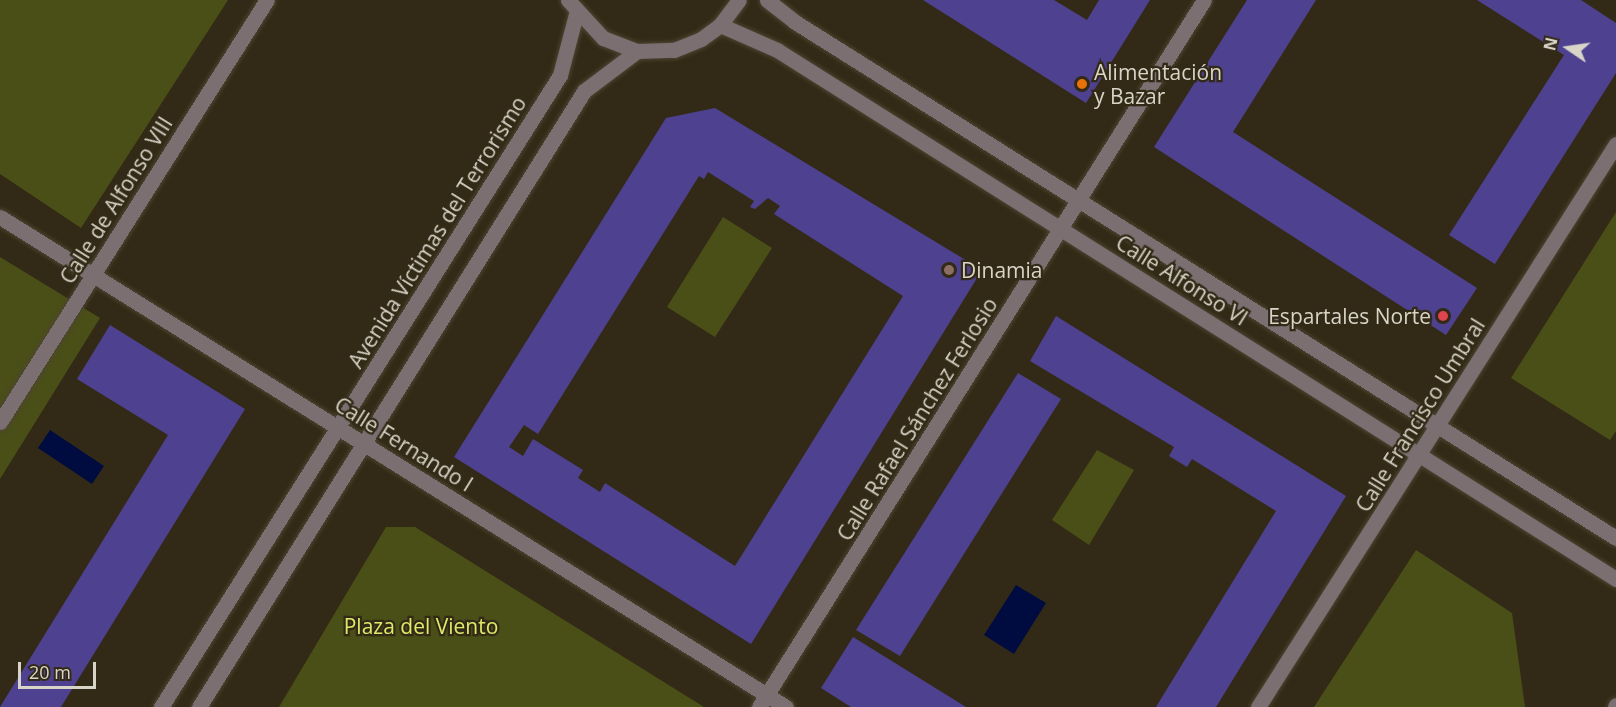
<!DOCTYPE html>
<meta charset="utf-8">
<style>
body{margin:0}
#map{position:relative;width:1616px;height:707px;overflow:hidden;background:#322a16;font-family:"Open Sans",sans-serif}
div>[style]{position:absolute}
.green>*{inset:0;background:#4a4f18}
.water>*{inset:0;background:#000c3f}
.building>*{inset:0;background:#4e4290}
.roads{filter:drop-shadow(0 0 2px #4d4532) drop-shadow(0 0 2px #4d4532)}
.minor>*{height:15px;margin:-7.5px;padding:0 7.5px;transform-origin:7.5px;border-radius:7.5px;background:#7b6f72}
.dots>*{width:16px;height:16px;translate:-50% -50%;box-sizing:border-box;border:3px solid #322a16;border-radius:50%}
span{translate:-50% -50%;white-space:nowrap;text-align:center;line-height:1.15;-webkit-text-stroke:4.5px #322a16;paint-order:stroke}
.poi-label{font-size:21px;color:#d8d4c8}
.left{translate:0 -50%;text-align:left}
.right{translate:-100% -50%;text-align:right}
.street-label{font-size:21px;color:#d8d4c8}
.park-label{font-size:21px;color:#ddea68}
.north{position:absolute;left:1538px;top:18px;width:60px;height:60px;-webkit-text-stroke:4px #322a16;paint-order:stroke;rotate:283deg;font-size:16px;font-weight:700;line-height:24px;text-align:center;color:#d8d4c8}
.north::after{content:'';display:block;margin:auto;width:21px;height:27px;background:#d8d4c8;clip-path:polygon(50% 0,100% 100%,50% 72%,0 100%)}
.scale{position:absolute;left:18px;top:662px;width:78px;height:27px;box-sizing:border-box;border:3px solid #d8d4c8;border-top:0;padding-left:8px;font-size:18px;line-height:21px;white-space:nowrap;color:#d8d4c8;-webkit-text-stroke:4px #322a16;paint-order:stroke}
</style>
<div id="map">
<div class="green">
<div style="clip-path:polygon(0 0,228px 0,81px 228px,0 174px)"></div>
<div style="clip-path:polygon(1616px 212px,1616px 431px,1610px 440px,1511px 378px)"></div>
<div style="clip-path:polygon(723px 217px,772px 248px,715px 337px,667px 307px)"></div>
<div style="clip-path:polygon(0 257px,100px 318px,0 479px)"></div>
<div style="clip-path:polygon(1097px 450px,1134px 470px,1089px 545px,1052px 520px)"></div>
<div style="clip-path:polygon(386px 527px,415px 527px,704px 707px,279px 707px)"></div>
<div style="clip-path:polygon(1416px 550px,1512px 613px,1525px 707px,1314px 707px)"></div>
</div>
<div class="water">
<div style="clip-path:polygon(50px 430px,104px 466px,92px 484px,38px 448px)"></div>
<div style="clip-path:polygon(1016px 585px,1046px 603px,1014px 654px,984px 635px)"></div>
</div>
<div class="building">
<div style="clip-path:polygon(923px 0,1054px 0,1087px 20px,1099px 0,1150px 0,1086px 103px)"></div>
<div style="clip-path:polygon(1247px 0,1316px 0,1233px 132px,1477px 288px,1446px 335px,1154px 147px)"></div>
<div style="clip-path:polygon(1477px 0,1581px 0,1616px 23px,1616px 73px,1495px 264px,1449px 235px,1564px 55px)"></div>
<div style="clip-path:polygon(evenodd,715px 108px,982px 270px,751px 644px,454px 457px,666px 118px,715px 108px,708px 172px,754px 201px,750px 207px,755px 209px,768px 198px,780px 206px,774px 214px,903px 296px,735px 566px,605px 483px,600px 492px,578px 478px,583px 470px,533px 439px,523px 456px,509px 447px,524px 425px,538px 434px,699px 176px,704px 179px,708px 172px)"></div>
<div style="clip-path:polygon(1056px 316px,1346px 496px,1216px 707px,1156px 707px,1276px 511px,1192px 459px,1187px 467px,1169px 456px,1174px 447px,1030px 361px)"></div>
<div style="clip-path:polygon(110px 325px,245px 409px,61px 707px,0 707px,168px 435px,77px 379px)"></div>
<div style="clip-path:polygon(1018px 373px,1061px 399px,900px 656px,856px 630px)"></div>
<div style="clip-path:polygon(853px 637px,966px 707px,851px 707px,821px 688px)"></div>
</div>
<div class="roads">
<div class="minor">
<div style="left:568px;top:0;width:52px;rotate:47.4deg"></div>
<div style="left:603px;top:38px;width:36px;rotate:21deg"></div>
<div style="left:637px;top:51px;width:37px;rotate:-2deg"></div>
<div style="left:674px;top:50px;width:29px;rotate:-22deg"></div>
<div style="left:701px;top:39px;width:24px;rotate:-36deg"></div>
<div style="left:720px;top:25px;width:31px;rotate:-53deg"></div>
<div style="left:767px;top:0;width:36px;rotate:38deg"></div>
<div style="left:795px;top:22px;width:970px;rotate:32.15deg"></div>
<div style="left:720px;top:25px;width:62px;rotate:23.7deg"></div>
<div style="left:777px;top:50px;width:992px;rotate:32.23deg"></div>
<div style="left:0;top:217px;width:926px;rotate:31.94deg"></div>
<div style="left:0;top:422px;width:499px;rotate:-57.7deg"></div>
<div style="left:161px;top:707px;width:747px;rotate:-57.73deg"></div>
<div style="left:560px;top:75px;width:63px;rotate:-75.3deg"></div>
<div style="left:199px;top:707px;width:726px;rotate:-57.99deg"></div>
<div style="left:584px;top:91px;width:66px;rotate:-37deg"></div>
<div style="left:759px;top:707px;width:835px;rotate:-57.81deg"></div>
<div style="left:1258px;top:707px;width:667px;rotate:-57.55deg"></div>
<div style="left:1615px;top:707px;width:2px;rotate:-63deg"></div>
</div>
</div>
<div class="dots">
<div style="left:1082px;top:84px;background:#e8710a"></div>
<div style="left:949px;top:270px;background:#8d6e63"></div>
<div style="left:1443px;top:316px;background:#e0444e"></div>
</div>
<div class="poi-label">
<span class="left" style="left:1094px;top:84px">Alimentación<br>y Bazar</span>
<span class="left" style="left:961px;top:270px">Dinamia</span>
<span class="right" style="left:1431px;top:316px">Espartales Norte</span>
</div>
<div class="street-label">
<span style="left:116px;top:200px;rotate:-58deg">Calle de Alfonso VIII</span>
<span style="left:437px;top:232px;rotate:-58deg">Avenida Víctimas del Terrorismo</span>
<span style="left:1182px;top:280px;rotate:32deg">Calle Alfonso VI</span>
<span style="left:1420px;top:415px;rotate:-58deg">Calle Francisco Umbral</span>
<span style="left:917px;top:419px;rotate:-58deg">Calle Rafael Sánchez Ferlosio</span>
<span style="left:404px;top:444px;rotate:32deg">Calle Fernando I</span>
</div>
<div class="park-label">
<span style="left:421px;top:626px">Plaza del Viento</span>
</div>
<div class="north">N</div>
<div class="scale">20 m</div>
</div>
